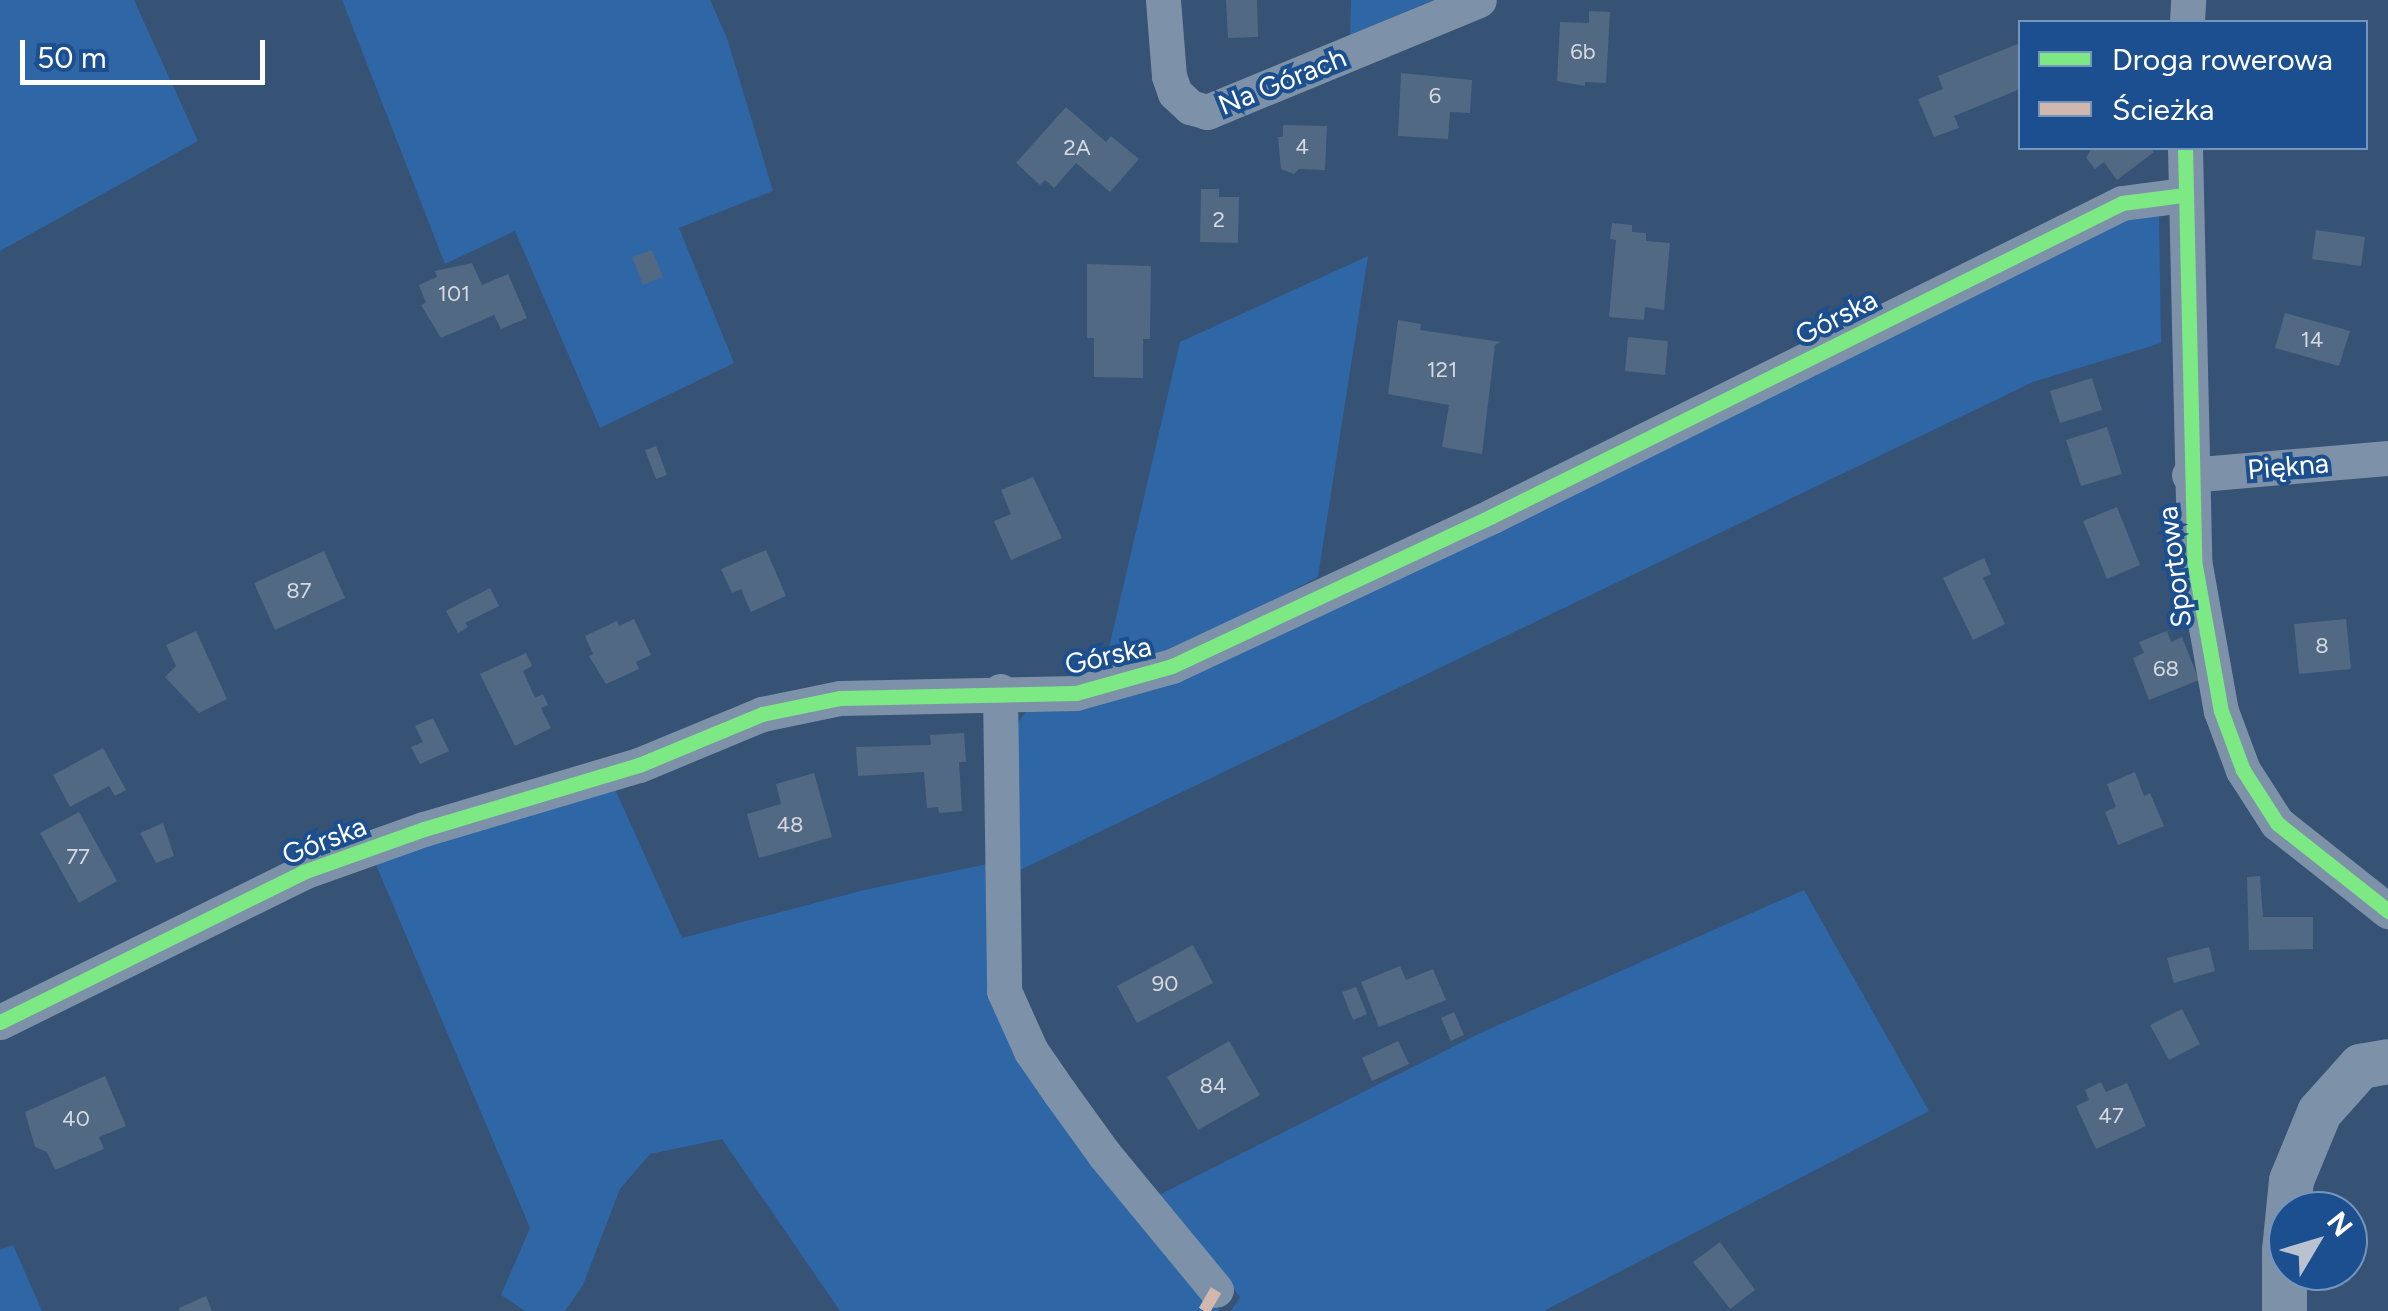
<!DOCTYPE html>
<meta charset="utf-8">
<style>
body{margin:0}
#map{position:relative;width:2388px;height:1311px;overflow:hidden;background:#365274;font-family:Figtree,sans-serif}
div>[style]{position:absolute}
.green>*{inset:0;background:#2f66a5}
.building>*{inset:0;background:#526984}
.minor>*{height:35px;margin:-17.5px;padding:0 17.5px;transform-origin:17.5px;border-radius:17.5px;background:#7d92a8}
.tertiary>*{height:45px;margin:-22.5px;padding:0 22.5px;transform-origin:22.5px;border-radius:22.5px;background:#7d92a8}
.quiet>*{height:12px;margin-top:-6px;transform-origin:0;background:repeating-linear-gradient(90deg,#d1b7ad 0 25px,transparent 0 37px)}
.cycleway>*{height:15px;margin:-7.5px;padding:0 7.5px;transform-origin:7.5px;border-radius:7.5px;background:#7ce984}
span{translate:-50% -50%;white-space:nowrap;text-align:center;line-height:1.15;-webkit-text-stroke:8px #1b4f8f;paint-order:stroke}
.number-label{font-size:22px;color:#d4dae0}
.number-label span{-webkit-text-stroke-width:0}
.street-label{font-size:28px;color:#fff}
.legend{position:absolute;left:2018px;top:20px;width:350px;height:130px;box-sizing:border-box;background:#1b4f8f;border:2px solid #7695bc;margin:0;padding:12px 18px;list-style:none;font-size:30px;color:#fff}
.legend li{display:flex;align-items:center;gap:20px;height:50px}
.legend b{width:50px;border:2px solid #7695bc}
.north{position:absolute;left:2268px;top:1191px;width:100px;height:100px;box-sizing:border-box;background:#1b4f8f;border:2px solid #7695bc;border-radius:50%;rotate:52deg;font-size:28px;font-weight:700;line-height:40px;text-align:center;color:#fff}
.north::after{content:'';display:block;margin:auto;width:35px;height:45px;background:#b9c2ce;clip-path:polygon(50% 0,100% 100%,50% 72%,0 100%)}
.scale{position:absolute;left:20px;top:40px;width:245px;height:45px;box-sizing:border-box;border:5px solid #fff;border-top:0;padding-left:12px;font-size:30px;line-height:35px;white-space:nowrap;color:#fff;-webkit-text-stroke:8px #1b4f8f;paint-order:stroke}
</style>
<div id="map">
<div class="green">
<div style="clip-path:polygon(0 0,134px 0,198px 141px,0 251px)"></div>
<div style="clip-path:polygon(342px 0,710px 0,727px 38px,773px 191px,679px 228px,734px 363px,600px 428px,515px 231px,445px 264px)"></div>
<div style="clip-path:polygon(1351px 0,1433px 0,1350px 35px)"></div>
<div style="clip-path:polygon(2130px 212px,2159px 214px,2161px 343px,2033px 382px,1014px 873px,1013px 729px,1029px 707px,1099px 704px)"></div>
<div style="clip-path:polygon(1368px 256px,1318px 577px,1197px 641px,1104px 669px,1180px 342px)"></div>
<div style="clip-path:polygon(614px 787px,682px 938px,864px 890px,992px 863px,1000px 1013px,1116px 1186px,1220px 1311px,840px 1311px,722px 1139px,650px 1154px,620px 1189px,583px 1285px,565px 1311px,525px 1311px,501px 1295px,530px 1228px,374px 860px)"></div>
<div style="clip-path:polygon(1804px 890px,1929px 1111px,1544px 1311px,1231px 1311px,1240px 1297px,1159px 1195px,1476px 1035px)"></div>
<div style="clip-path:polygon(13px 1245px,42px 1311px,0 1311px,0 1250px)"></div>
</div>
<div class="building">
<div style="clip-path:polygon(1226px 0,1257px 0,1258px 37px,1228px 38px)"></div>
<div style="clip-path:polygon(1589px 11px,1610px 12px,1606px 83px,1585px 82px,1585px 86px,1557px 81px,1560px 22px,1589px 23px)"></div>
<div style="clip-path:polygon(2020px 43px,2020px 89px,1954px 116px,1959px 128px,1934px 137px,1918px 99px,1943px 89px,1938px 76px)"></div>
<div style="clip-path:polygon(1401px 73px,1472px 80px,1470px 113px,1450px 112px,1448px 139px,1398px 136px)"></div>
<div style="clip-path:polygon(1066px 107px,1106px 142px,1111px 136px,1139px 159px,1110px 192px,1076px 163px,1054px 188px,1045px 180px,1040px 185px,1016px 163px)"></div>
<div style="clip-path:polygon(1283px 125px,1327px 126px,1325px 170px,1299px 169px,1294px 174px,1281px 169px,1278px 137px,1283px 137px)"></div>
<div style="clip-path:polygon(2092px 148px,2151px 148px,2154px 152px,2117px 180px,2104px 162px,2095px 169px,2086px 158px)"></div>
<div style="clip-path:polygon(1201px 189px,1219px 189px,1219px 197px,1239px 197px,1238px 243px,1200px 242px)"></div>
<div style="clip-path:polygon(1612px 223px,1632px 225px,1632px 232px,1646px 233px,1646px 241px,1670px 243px,1664px 310px,1645px 307px,1644px 320px,1609px 317px,1616px 240px,1610px 239px)"></div>
<div style="clip-path:polygon(2316px 230px,2365px 237px,2361px 266px,2312px 259px)"></div>
<div style="clip-path:polygon(652px 250px,663px 277px,643px 285px,632px 257px)"></div>
<div style="clip-path:polygon(472px 263px,482px 285px,508px 274px,527px 318px,501px 329px,494px 315px,441px 338px,421px 305px,426px 303px,419px 285px,437px 277px,435px 271px)"></div>
<div style="clip-path:polygon(1087px 264px,1151px 266px,1150px 339px,1143px 339px,1143px 378px,1094px 377px,1094px 338px,1087px 338px)"></div>
<div style="clip-path:polygon(2285px 313px,2350px 331px,2339px 366px,2275px 348px)"></div>
<div style="clip-path:polygon(1398px 320px,1421px 324px,1420px 330px,1501px 342px,1495px 345px,1482px 454px,1442px 447px,1449px 405px,1388px 394px)"></div>
<div style="clip-path:polygon(1628px 337px,1668px 341px,1665px 375px,1625px 371px)"></div>
<div style="clip-path:polygon(2092px 378px,2102px 410px,2060px 423px,2050px 391px)"></div>
<div style="clip-path:polygon(2107px 427px,2122px 474px,2081px 486px,2066px 440px)"></div>
<div style="clip-path:polygon(656px 446px,667px 475px,656px 479px,645px 450px)"></div>
<div style="clip-path:polygon(1033px 477px,1062px 538px,1011px 560px,994px 521px,1011px 514px,1001px 490px)"></div>
<div style="clip-path:polygon(2117px 507px,2140px 565px,2107px 579px,2083px 521px)"></div>
<div style="clip-path:polygon(766px 550px,786px 596px,751px 612px,741px 589px,732px 593px,721px 569px)"></div>
<div style="clip-path:polygon(324px 551px,345px 598px,275px 630px,254px 583px)"></div>
<div style="clip-path:polygon(1984px 558px,1991px 574px,1983px 578px,2005px 624px,1973px 640px,1943px 578px)"></div>
<div style="clip-path:polygon(490px 588px,499px 606px,465px 623px,468px 627px,458px 633px,446px 611px)"></div>
<div style="clip-path:polygon(634px 619px,651px 655px,636px 662px,639px 669px,606px 684px,589px 656px,593px 654px,585px 636px,617px 621px,619px 626px)"></div>
<div style="clip-path:polygon(2346px 619px,2351px 669px,2299px 674px,2294px 624px)"></div>
<div style="clip-path:polygon(196px 631px,227px 699px,199px 713px,165px 677px,176px 666px,166px 645px)"></div>
<div style="clip-path:polygon(2167px 631px,2171px 642px,2182px 637px,2199px 680px,2149px 700px,2133px 658px,2144px 653px,2139px 642px)"></div>
<div style="clip-path:polygon(526px 653px,532px 666px,523px 671px,535px 698px,543px 694px,548px 705px,541px 708px,551px 728px,515px 746px,480px 674px)"></div>
<div style="clip-path:polygon(433px 718px,449px 751px,420px 764px,411px 747px,423px 742px,415px 726px)"></div>
<div style="clip-path:polygon(964px 733px,966px 762px,959px 762px,962px 811px,939px 813px,938px 807px,927px 808px,924px 772px,858px 776px,856px 747px,931px 745px,930px 735px)"></div>
<div style="clip-path:polygon(103px 748px,126px 790px,115px 796px,109px 786px,70px 807px,53px 775px)"></div>
<div style="clip-path:polygon(2135px 772px,2144px 796px,2150px 793px,2164px 826px,2118px 845px,2105px 812px,2116px 807px,2107px 784px)"></div>
<div style="clip-path:polygon(814px 773px,832px 837px,759px 858px,747px 814px,781px 804px,776px 784px)"></div>
<div style="clip-path:polygon(79px 812px,117px 881px,79px 903px,40px 833px)"></div>
<div style="clip-path:polygon(163px 823px,174px 856px,156px 863px,140px 833px)"></div>
<div style="clip-path:polygon(2260px 876px,2263px 917px,2313px 917px,2313px 949px,2249px 950px,2247px 877px)"></div>
<div style="clip-path:polygon(1193px 945px,1213px 983px,1137px 1023px,1117px 986px)"></div>
<div style="clip-path:polygon(2209px 947px,2215px 971px,2174px 983px,2167px 958px)"></div>
<div style="clip-path:polygon(1400px 966px,1406px 980px,1433px 969px,1446px 1000px,1379px 1027px,1361px 982px)"></div>
<div style="clip-path:polygon(1356px 987px,1367px 1014px,1353px 1020px,1342px 992px)"></div>
<div style="clip-path:polygon(2182px 1009px,2200px 1044px,2169px 1060px,2150px 1025px)"></div>
<div style="clip-path:polygon(1454px 1012px,1464px 1035px,1451px 1041px,1441px 1018px)"></div>
<div style="clip-path:polygon(1229px 1041px,1260px 1095px,1198px 1130px,1167px 1077px)"></div>
<div style="clip-path:polygon(1398px 1041px,1409px 1064px,1372px 1081px,1362px 1058px)"></div>
<div style="clip-path:polygon(105px 1076px,126px 1126px,99px 1137px,104px 1149px,55px 1170px,47px 1152px,35px 1147px,25px 1112px)"></div>
<div style="clip-path:polygon(2101px 1082px,2106px 1092px,2127px 1083px,2146px 1126px,2096px 1149px,2076px 1106px,2089px 1100px,2085px 1090px)"></div>
<div style="clip-path:polygon(1720px 1242px,1755px 1290px,1730px 1309px,1693px 1262px)"></div>
<div style="clip-path:polygon(206px 1296px,212px 1311px,180px 1311px,179px 1308px)"></div>
</div>
<div class="minor">
<div style="left:1163px;top:0;width:76px;rotate:85.5deg"></div>
<div style="left:1169px;top:76px;width:18px;rotate:71deg"></div>
<div style="left:1175px;top:93px;width:21px;rotate:43deg"></div>
<div style="left:1190px;top:107px;width:18px;rotate:16deg"></div>
<div style="left:1207px;top:112px;width:294px;rotate:-22.4deg"></div>
<div style="left:2187px;top:22px;width:22px;rotate:-87deg"></div>
<div style="left:2185px;top:148px;width:412px;rotate:88.7deg"></div>
<div style="left:2194px;top:560px;width:153px;rotate:79.9deg"></div>
<div style="left:2221px;top:711px;width:63px;rotate:69.6deg"></div>
<div style="left:2243px;top:770px;width:63px;rotate:57.3deg"></div>
<div style="left:2277px;top:823px;width:142px;rotate:38.4deg"></div>
<div style="left:2189px;top:475px;width:200px;rotate:-4.9deg"></div>
<div style="left:1000px;top:691px;width:300px;rotate:89.2deg"></div>
<div style="left:1004px;top:991px;width:66px;rotate:65.8deg"></div>
<div style="left:1031px;top:1051px;width:51px;rotate:55.4deg"></div>
<div style="left:1060px;top:1093px;width:75px;rotate:54.2deg"></div>
<div style="left:1104px;top:1154px;width:176px;rotate:50.5deg"></div>
<div style="left:0;top:1022px;width:338px;rotate:-26.3deg"></div>
<div style="left:303px;top:872px;width:128px;rotate:-19.6deg"></div>
<div style="left:424px;top:829px;width:224px;rotate:-16.6deg"></div>
<div style="left:639px;top:765px;width:133px;rotate:-22.5deg"></div>
<div style="left:762px;top:714px;width:80px;rotate:-11.6deg"></div>
<div style="left:840px;top:698px;width:236px;rotate:-1.2deg"></div>
<div style="left:1076px;top:693px;width:100px;rotate:-15.7deg"></div>
<div style="left:1172px;top:666px;width:353px;rotate:-25.1deg"></div>
<div style="left:1492px;top:516px;width:703px;rotate:-26.42deg"></div>
<div style="left:2122px;top:203px;width:63px;rotate:-7.4deg"></div>
</div>
<div class="tertiary">
<div style="left:2284px;top:1311px;width:61px;rotate:-90deg"></div>
<div style="left:2284px;top:1250px;width:70px;rotate:-84.3deg"></div>
<div style="left:2291px;top:1180px;width:74px;rotate:-67.6deg"></div>
<div style="left:2319px;top:1112px;width:62px;rotate:-48.3deg"></div>
<div style="left:2360px;top:1066px;width:28px;rotate:-10deg"></div>
</div>
<div class="quiet">
<div style="left:1204px;top:1311px;width:24px;rotate:-60deg"></div>
</div>
<div class="cycleway">
<div style="left:2185px;top:148px;width:412px;rotate:88.7deg"></div>
<div style="left:2194px;top:560px;width:153px;rotate:79.9deg"></div>
<div style="left:2221px;top:711px;width:63px;rotate:69.6deg"></div>
<div style="left:2243px;top:770px;width:63px;rotate:57.3deg"></div>
<div style="left:2277px;top:823px;width:142px;rotate:38.4deg"></div>
<div style="left:0;top:1022px;width:338px;rotate:-26.3deg"></div>
<div style="left:303px;top:872px;width:128px;rotate:-19.6deg"></div>
<div style="left:424px;top:829px;width:224px;rotate:-16.6deg"></div>
<div style="left:639px;top:765px;width:133px;rotate:-22.5deg"></div>
<div style="left:762px;top:714px;width:80px;rotate:-11.6deg"></div>
<div style="left:840px;top:698px;width:236px;rotate:-1.2deg"></div>
<div style="left:1076px;top:693px;width:100px;rotate:-15.7deg"></div>
<div style="left:1172px;top:666px;width:353px;rotate:-25.1deg"></div>
<div style="left:1492px;top:516px;width:703px;rotate:-26.42deg"></div>
<div style="left:2122px;top:203px;width:63px;rotate:-7.4deg"></div>
</div>
<div class="number-label">
<span style="left:1583px;top:52px">6b</span>
<span style="left:1435px;top:96px">6</span>
<span style="left:1302px;top:147px">4</span>
<span style="left:1077px;top:148px">2A</span>
<span style="left:1219px;top:220px">2</span>
<span style="left:454px;top:294px">101</span>
<span style="left:2312px;top:340px">14</span>
<span style="left:1442px;top:370px">121</span>
<span style="left:299px;top:591px">87</span>
<span style="left:2322px;top:646px">8</span>
<span style="left:2166px;top:669px">68</span>
<span style="left:790px;top:825px">48</span>
<span style="left:78px;top:857px">77</span>
<span style="left:1165px;top:984px">90</span>
<span style="left:1213px;top:1086px">84</span>
<span style="left:2111px;top:1116px">47</span>
<span style="left:76px;top:1119px">40</span>
</div>
<div class="street-label">
<span style="left:1282px;top:81px;rotate:-22deg">Na Górach</span>
<span style="left:1836px;top:317px;rotate:-27deg">Górska</span>
<span style="left:2288px;top:466px;rotate:-5deg">Piękna</span>
<span style="left:2174px;top:567px;rotate:-97deg">Sportowa</span>
<span style="left:1108px;top:655px;rotate:-13deg">Górska</span>
<span style="left:324px;top:840px;rotate:-21deg">Górska</span>
</div>
<ul class="legend">
<li><b style="height:12px;background:#7ce984"></b>Droga rowerowa</li>
<li><b style="height:12px;background:#d1b7ad"></b>Ścieżka</li>
</ul>
<div class="north">N</div>
<div class="scale">50 m</div>
</div>
